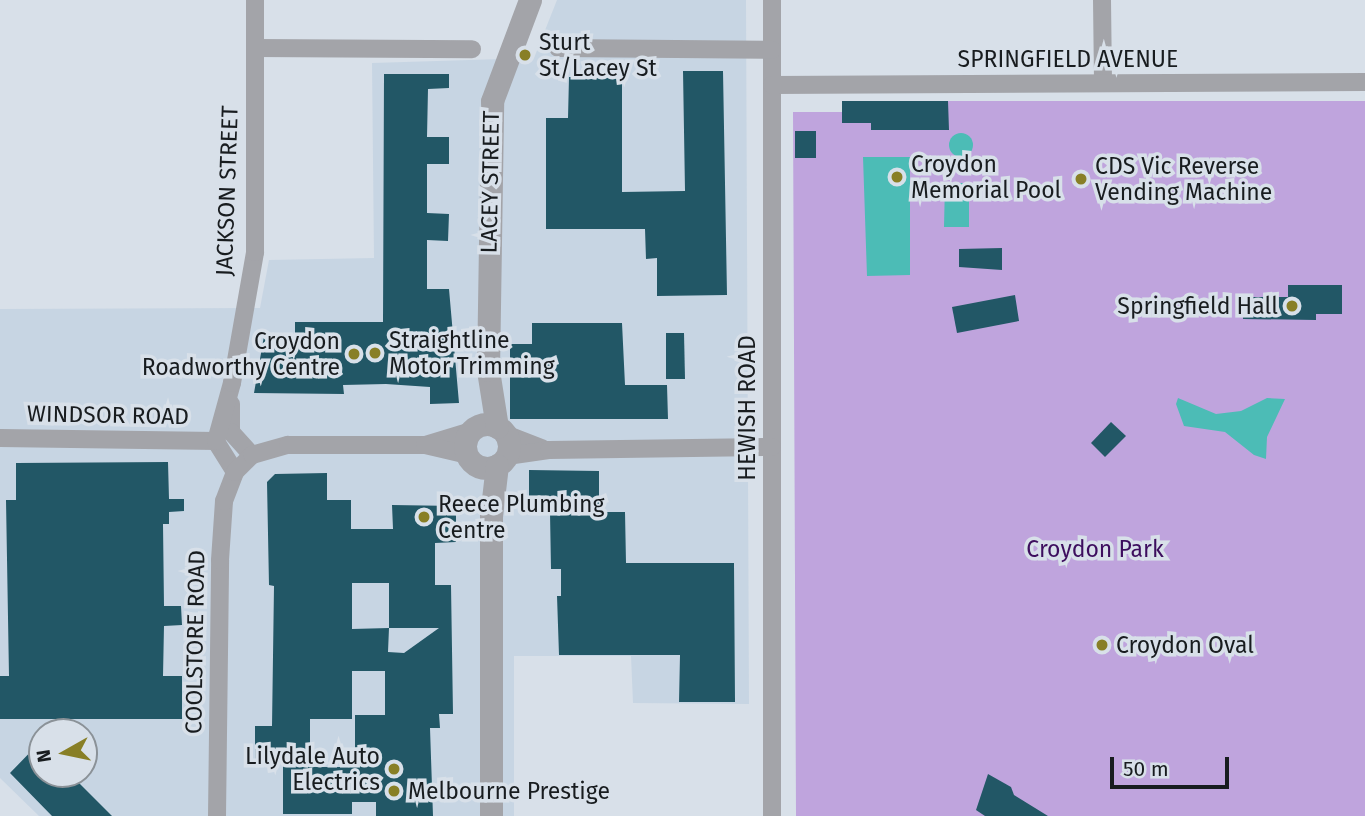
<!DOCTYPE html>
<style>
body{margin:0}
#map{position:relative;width:1365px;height:816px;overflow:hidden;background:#d8e0e9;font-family:"Fira Sans",sans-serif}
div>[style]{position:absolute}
.built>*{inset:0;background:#c7d5e3}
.green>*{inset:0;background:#bfa4dd}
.water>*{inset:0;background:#4cbcb6}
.round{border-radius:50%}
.building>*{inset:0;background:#225766}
.minor>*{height:18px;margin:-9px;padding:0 9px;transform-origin:9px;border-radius:9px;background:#a3a4a9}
.tertiary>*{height:23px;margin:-11.5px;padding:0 11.5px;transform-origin:11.5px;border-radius:11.5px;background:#a3a4a9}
.tertiary>.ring{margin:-11.5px;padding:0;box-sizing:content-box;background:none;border:23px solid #a3a4a9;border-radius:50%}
.dots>*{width:19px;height:19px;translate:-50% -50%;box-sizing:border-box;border:4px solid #d8e0e9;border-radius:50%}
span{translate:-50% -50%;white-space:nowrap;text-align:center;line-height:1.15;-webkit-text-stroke:7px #d8e0e9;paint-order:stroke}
.poi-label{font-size:23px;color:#181c1f}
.left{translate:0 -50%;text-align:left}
.right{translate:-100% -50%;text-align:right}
.street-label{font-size:23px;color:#181c1f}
.park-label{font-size:23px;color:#3d0e5e}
.north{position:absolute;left:28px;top:718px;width:70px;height:70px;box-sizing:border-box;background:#d8e0e9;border:2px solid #8b9298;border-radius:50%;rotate:261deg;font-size:19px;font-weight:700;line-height:28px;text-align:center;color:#181c1f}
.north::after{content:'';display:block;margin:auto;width:24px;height:32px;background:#887f26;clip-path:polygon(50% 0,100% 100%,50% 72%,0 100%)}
.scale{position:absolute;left:1110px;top:757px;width:119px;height:32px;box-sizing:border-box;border:4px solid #181c1f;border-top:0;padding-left:9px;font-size:21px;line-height:24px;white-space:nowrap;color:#181c1f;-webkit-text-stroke:5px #d8e0e9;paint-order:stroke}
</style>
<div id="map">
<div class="built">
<div style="clip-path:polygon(evenodd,557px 0,746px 0,749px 704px,633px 703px,631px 656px,514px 656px,514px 816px,39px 816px,0 778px,0 309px,260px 308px,269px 260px,374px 258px,372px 63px,534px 58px,557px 0,42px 732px,84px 732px,84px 774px,42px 774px,42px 732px)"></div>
</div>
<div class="green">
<div style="clip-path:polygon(842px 101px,1365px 101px,1365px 816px,796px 816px,793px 112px,842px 112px)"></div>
</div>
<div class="water">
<div class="round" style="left:949px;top:133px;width:24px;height:24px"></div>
<div style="clip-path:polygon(863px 157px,914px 157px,910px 162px,910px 275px,867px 276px)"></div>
<div style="clip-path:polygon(945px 183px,969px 183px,969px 227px,944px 227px)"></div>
<div style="clip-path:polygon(1178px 398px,1216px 414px,1241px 411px,1267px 398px,1285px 399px,1267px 437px,1266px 459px,1254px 455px,1225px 432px,1184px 426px,1176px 404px)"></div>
</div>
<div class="building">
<div style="clip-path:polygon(683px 71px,723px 71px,727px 295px,657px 296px,657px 258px,646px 259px,645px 229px,546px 229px,546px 118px,568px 118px,569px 77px,622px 77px,622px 192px,685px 191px)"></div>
<div style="clip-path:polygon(384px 74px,449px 74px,449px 88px,428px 89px,427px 137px,449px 137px,449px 164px,427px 164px,427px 213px,449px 214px,448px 241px,427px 240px,427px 289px,449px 289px,459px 403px,430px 404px,430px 387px,386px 384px,343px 385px,344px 394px,254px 393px,264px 336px,295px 336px,295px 322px,383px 322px)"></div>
<div style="clip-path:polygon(842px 101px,948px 101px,949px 130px,871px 130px,871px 123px,842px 123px)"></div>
<div style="clip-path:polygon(795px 131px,816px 131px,816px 158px,795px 158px)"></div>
<div style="clip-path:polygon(1002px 248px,1002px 270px,959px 267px,959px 249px)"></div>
<div style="clip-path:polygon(1288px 285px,1342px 285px,1342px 314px,1316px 314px,1316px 320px,1243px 319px,1243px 297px,1288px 297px)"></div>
<div style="clip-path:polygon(1015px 295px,1019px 321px,957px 333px,952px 307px)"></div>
<div style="clip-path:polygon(532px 323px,622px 323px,625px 385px,667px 385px,668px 419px,510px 419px,510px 344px,532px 344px)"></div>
<div style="clip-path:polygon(666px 333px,684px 333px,685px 379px,666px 379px)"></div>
<div style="clip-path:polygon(1111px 422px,1126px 436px,1105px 457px,1091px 443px)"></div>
<div style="clip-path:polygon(168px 462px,169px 499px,184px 499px,184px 511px,169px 512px,169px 524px,163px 524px,164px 606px,181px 606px,182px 625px,164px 626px,163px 676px,182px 676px,182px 719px,0 719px,0 676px,9px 676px,6px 500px,16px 500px,16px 463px)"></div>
<div style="clip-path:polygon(529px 470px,599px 471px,599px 512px,625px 512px,626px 563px,734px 563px,735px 702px,679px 702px,680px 655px,559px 655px,557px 596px,561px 596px,561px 569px,551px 569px,550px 513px,529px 513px)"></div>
<div style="clip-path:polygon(evenodd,327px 473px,327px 500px,351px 500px,351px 529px,393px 529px,392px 505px,456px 506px,456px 542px,435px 543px,435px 585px,451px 585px,453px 714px,439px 714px,440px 728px,430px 728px,433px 816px,376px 816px,376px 802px,352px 802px,352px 814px,283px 814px,283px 763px,255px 763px,255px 726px,272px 726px,274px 586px,269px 585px,267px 482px,275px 474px,327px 473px,352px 583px,389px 583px,389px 628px,439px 628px,404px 653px,388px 652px,389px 628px,352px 629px,352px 583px,327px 473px,352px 671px,385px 671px,385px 715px,355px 715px,355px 767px,310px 767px,310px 719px,352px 719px,352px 671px)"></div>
<div style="clip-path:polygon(42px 740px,42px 774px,70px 774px,112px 816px,52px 816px,10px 773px)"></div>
<div style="clip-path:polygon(988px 774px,1011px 787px,1014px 795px,1048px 816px,985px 816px,976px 810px)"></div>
</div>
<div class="minor">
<div style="left:772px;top:0;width:816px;rotate:90deg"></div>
<div style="left:1102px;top:0;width:82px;rotate:89.3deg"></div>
<div style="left:256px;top:48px;width:216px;rotate:0.3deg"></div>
<div style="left:558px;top:48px;width:214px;rotate:0.5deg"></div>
<div style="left:772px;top:85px;width:593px;rotate:-0.29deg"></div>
<div style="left:231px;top:404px;width:28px;rotate:90deg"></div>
<div style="left:231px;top:432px;width:31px;rotate:48deg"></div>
<div style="left:505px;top:434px;width:40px;rotate:21deg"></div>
<div style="left:0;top:438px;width:216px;rotate:0.8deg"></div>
<div style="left:425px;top:445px;width:48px;rotate:-16.9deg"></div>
<div style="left:507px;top:456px;width:42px;rotate:-8.1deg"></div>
<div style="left:549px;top:450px;width:223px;rotate:-0.8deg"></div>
<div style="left:235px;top:472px;width:36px;rotate:-122deg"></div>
<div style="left:216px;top:441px;width:60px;rotate:-74.6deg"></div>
<div style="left:232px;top:383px;width:133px;rotate:-80deg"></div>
<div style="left:255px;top:252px;width:252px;rotate:-90deg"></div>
<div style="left:217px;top:816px;width:256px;rotate:-89.3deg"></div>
<div style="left:220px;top:560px;width:59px;rotate:-86.1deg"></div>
<div style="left:224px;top:501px;width:31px;rotate:-69deg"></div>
<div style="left:235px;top:472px;width:24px;rotate:-45deg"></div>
<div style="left:252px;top:455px;width:37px;rotate:-16deg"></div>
<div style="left:288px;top:445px;width:137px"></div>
<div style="left:425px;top:445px;width:44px;rotate:13.1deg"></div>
</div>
<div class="tertiary">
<div class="ring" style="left:465px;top:424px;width:21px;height:21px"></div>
<div style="left:497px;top:427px;width:58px;rotate:-99deg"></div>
<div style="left:488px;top:370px;width:269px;rotate:-89.1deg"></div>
<div style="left:492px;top:101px;width:108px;rotate:-69.4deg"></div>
<div style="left:491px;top:816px;width:300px;rotate:-90deg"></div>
<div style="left:491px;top:516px;width:51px;rotate:-83.3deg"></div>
</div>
<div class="dots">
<div style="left:525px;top:55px;background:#887f26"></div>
<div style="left:897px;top:177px;background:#887f26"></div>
<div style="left:1081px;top:179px;background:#887f26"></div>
<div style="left:1292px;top:306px;background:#887f26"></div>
<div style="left:375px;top:353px;background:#887f26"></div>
<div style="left:354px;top:354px;background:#887f26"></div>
<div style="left:424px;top:517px;background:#887f26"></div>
<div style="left:1102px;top:645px;background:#887f26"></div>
<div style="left:394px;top:769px;background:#887f26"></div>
<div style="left:394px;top:791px;background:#887f26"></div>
</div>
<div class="poi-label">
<span class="left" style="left:539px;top:55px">Sturt<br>St/Lacey St</span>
<span class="left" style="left:911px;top:177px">Croydon<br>Memorial Pool</span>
<span class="left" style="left:1095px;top:179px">CDS Vic Reverse<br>Vending Machine</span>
<span class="right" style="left:1278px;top:306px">Springfield Hall</span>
<span class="left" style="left:389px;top:353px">Straightline<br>Motor Trimming</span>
<span class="right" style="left:340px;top:354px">Croydon<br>Roadworthy Centre</span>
<span class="left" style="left:438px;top:517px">Reece Plumbing<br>Centre</span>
<span class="left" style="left:1116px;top:645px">Croydon Oval</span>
<span class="right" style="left:380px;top:769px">Lilydale Auto<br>Electrics</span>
<span class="left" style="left:408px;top:791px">Melbourne Prestige</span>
</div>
<div class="street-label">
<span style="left:1068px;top:59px">SPRINGFIELD AVENUE</span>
<span style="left:490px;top:182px;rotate:-89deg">LACEY STREET</span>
<span style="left:227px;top:191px;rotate:-88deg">JACKSON STREET</span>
<span style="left:747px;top:408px;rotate:-90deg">HEWISH ROAD</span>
<span style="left:108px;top:415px;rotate:1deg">WINDSOR ROAD</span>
<span style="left:195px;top:642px;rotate:-89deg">COOLSTORE ROAD</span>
</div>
<div class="park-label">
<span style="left:1095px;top:549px">Croydon Park</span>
</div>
<div class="north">N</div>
<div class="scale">50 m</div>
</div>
